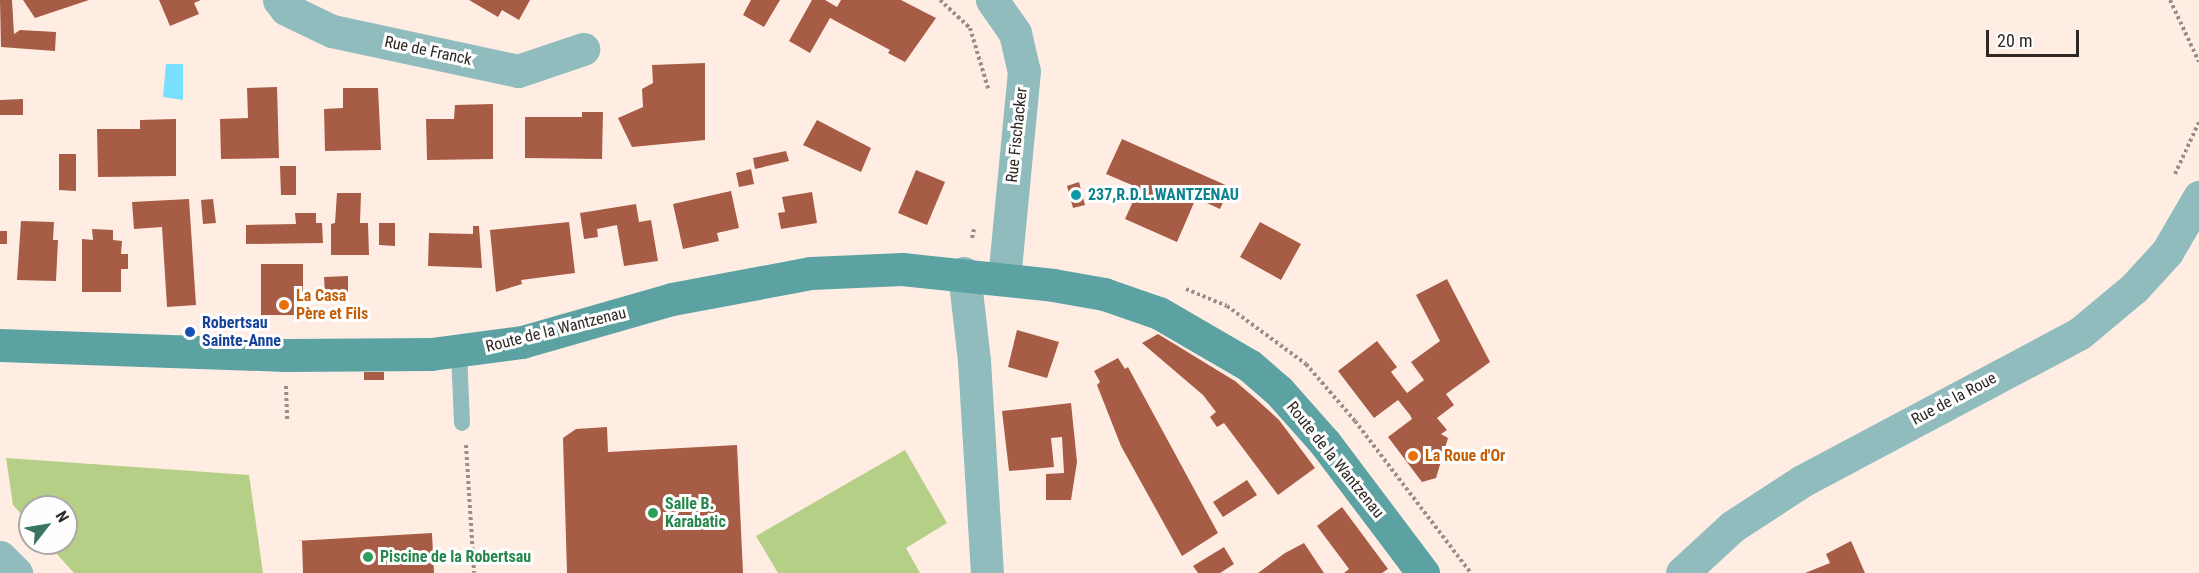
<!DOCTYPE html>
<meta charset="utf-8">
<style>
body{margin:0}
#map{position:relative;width:2199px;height:573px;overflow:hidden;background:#ffede4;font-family:"Roboto Condensed",sans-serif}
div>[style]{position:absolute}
.green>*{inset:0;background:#b6cf86}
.water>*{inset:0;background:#78e0fd}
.building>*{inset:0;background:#a75c45}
.path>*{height:4px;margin-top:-2px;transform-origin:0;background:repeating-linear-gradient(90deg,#998d87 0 3px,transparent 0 6px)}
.service>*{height:16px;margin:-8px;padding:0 8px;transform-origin:8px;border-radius:8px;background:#90bcbd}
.minor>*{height:33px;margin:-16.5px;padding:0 16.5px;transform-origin:16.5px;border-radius:16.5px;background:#90bcbd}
.secondary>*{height:33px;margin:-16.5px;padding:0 16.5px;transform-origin:16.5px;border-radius:16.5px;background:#5ca2a3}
.dots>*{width:16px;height:16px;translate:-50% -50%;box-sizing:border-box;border:3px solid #fefefe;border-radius:50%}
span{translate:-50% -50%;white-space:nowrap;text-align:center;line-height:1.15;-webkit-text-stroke:6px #fefefe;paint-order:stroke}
.street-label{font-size:16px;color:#2f2825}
.culture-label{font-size:16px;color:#0d838f;font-weight:700}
.left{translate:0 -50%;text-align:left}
.food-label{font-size:16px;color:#c56008;font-weight:700}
.transit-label{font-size:16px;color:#164399;font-weight:700}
.leisure-label{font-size:16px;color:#27864d;font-weight:700}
.north{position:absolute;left:18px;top:495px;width:60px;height:60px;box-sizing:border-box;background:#fefefe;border:2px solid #aba8a7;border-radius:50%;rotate:59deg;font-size:16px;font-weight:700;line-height:24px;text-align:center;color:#2f2825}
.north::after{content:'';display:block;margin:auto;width:21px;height:27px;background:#397661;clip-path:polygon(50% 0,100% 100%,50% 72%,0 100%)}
.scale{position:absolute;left:1986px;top:30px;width:93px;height:27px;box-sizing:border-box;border:3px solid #2f2825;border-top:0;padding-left:8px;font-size:18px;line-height:21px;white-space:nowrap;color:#2f2825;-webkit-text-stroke:4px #fefefe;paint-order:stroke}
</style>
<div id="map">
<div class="green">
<div style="clip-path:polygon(905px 450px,947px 523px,906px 548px,920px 573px,778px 573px,756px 536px)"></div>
<div style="clip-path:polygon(6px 458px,249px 475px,263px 573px,74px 573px,47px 543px,66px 543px,66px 507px,30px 507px,30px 524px,13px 505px)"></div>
</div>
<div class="water">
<div style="clip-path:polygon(166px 64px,183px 64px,183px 100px,163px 97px)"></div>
</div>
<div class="building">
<div style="clip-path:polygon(0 0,12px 0,14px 34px,20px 30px,56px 32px,55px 51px,1px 47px)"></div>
<div style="clip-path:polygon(23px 0,89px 0,35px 18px)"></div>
<div style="clip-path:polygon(159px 0,201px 0,194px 3px,199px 14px,170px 26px)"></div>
<div style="clip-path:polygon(469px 0,530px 0,519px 20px,502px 10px,498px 17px)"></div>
<div style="clip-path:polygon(751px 0,780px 0,764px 27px,743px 15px)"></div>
<div style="clip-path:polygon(812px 0,825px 0,837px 7px,841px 0,901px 0,936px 18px,905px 62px,888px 53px,890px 50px,830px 18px,810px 53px,789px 41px)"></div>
<div style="clip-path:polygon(705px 63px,705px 140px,632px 147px,618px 118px,643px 107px,642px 89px,653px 83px,652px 65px)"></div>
<div style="clip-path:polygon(277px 87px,279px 158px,221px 159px,220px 119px,248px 118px,247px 88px)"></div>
<div style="clip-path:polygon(343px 88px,378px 88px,381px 150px,325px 151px,324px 109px,343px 108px)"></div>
<div style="clip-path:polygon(23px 99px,23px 115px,0 115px,0 100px)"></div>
<div style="clip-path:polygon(493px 104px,493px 159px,427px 160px,426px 119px,454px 119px,455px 105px)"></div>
<div style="clip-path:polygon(582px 112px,603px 112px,602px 159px,525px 158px,525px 117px,582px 117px)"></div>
<div style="clip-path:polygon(176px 119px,176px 176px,98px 177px,97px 129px,140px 129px,140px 120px)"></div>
<div style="clip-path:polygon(817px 120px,871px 148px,861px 172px,803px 145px)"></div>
<div style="clip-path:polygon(1122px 139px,1230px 187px,1220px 209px,1196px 198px,1177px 242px,1125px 219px,1139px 188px,1106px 174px)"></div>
<div style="clip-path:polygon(786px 151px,789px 161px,755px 169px,753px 158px)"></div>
<div style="clip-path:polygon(59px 154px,76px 154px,76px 191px,59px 190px)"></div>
<div style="clip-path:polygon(280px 166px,296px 166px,296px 195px,281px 195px)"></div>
<div style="clip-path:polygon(751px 169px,754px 184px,739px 187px,736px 173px)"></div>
<div style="clip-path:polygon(916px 170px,945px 182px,927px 225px,898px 213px)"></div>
<div style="clip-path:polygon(1079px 182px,1085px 205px,1073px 208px,1067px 186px)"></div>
<div style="clip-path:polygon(731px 191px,739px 228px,717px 233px,719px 241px,683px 249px,673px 204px)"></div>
<div style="clip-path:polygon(812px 192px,817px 223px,781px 229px,778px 213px,785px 212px,782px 197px)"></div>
<div style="clip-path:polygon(337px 193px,361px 193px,360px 223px,368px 223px,369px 255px,331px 255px,331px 224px,335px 223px)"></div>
<div style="clip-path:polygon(189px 199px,196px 305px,167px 307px,162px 227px,134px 229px,132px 202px)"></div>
<div style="clip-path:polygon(213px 199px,216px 223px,203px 224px,201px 200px)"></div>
<div style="clip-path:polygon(636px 204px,639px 222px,651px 220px,658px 261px,624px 266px,617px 225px,597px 229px,598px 237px,584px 239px,580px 213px)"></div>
<div style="clip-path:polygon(295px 213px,316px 213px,316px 223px,322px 223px,323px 243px,246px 244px,246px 225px,296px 224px)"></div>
<div style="clip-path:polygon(21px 221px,54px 222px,53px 240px,58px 240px,56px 281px,17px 280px)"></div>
<div style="clip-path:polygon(569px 222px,575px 273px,521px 280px,522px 284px,496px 292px,490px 230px)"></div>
<div style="clip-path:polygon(1260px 222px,1301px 244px,1281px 280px,1240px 257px)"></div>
<div style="clip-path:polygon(379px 223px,395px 223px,395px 246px,379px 245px)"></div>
<div style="clip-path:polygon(473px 226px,479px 226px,482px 268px,428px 266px,429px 233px,473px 234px)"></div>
<div style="clip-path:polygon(92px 229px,113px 230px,113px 240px,122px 241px,121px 254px,128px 254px,128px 269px,121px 269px,121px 292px,82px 292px,82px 239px,93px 240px)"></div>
<div style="clip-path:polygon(0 231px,7px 231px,7px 244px,0 244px)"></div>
<div style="clip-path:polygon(261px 264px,303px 264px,303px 315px,261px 315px)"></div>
<div style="clip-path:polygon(348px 276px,348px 295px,325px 295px,324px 277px)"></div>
<div style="clip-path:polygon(1447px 279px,1490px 362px,1446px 394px,1454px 405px,1437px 418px,1447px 430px,1441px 434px,1448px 438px,1436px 478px,1422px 482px,1388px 437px,1412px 419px,1410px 415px,1398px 400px,1374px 418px,1338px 371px,1377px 341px,1397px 367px,1391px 372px,1407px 393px,1424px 380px,1411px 362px,1440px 341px,1416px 295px)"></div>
<div style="clip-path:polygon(1017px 330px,1059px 342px,1047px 378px,1008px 367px)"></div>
<div style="clip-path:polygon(1158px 334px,1235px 381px,1256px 399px,1279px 420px,1315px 468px,1278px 495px,1224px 423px,1217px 427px,1210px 417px,1216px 412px,1203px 395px,1142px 343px)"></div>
<div style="clip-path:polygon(1118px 358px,1125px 369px,1128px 367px,1218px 533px,1182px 556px,1121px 446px,1097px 385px,1100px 382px,1094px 371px)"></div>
<div style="clip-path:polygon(364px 372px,384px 372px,384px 380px,364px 380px)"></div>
<div style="clip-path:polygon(1071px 403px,1077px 462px,1071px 500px,1046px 500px,1046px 474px,1064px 473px,1062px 437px,1051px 438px,1054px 467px,1009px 471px,1002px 411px)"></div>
<div style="clip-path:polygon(607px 427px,608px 452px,737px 445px,743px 573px,567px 573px,563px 438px,576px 429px)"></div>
<div style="clip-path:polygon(1247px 480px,1257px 495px,1223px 517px,1213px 502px)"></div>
<div style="clip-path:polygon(1342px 507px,1388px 569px,1382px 573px,1344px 573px,1349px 569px,1317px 526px)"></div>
<div style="clip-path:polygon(432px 533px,434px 573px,303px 573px,302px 541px,296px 541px)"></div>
<div style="clip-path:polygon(1851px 541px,1865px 573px,1805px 573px,1830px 563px,1826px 554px)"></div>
<div style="clip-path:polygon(1304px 543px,1324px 573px,1258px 573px,1285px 553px)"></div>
<div style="clip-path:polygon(1224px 547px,1234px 564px,1220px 573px,1198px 573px,1193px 566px)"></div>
</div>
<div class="path">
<div style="left:940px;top:0;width:41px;rotate:43deg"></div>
<div style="left:970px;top:28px;width:63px;rotate:73.3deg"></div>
<div style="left:2170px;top:0;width:68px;rotate:64.9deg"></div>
<div style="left:2175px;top:174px;width:57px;rotate:-65.2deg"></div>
<div style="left:972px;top:238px;width:9px;rotate:-77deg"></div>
<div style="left:1186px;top:289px;width:44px;rotate:22.5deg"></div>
<div style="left:1227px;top:306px;width:98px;rotate:36.3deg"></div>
<div style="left:1306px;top:364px;width:75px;rotate:49.3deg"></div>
<div style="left:1355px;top:421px;width:191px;rotate:52.7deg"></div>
<div style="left:286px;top:386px;width:36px;rotate:88deg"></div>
<div style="left:466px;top:445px;width:128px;rotate:86.4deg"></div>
</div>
<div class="service">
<div style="left:459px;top:352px;width:71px;rotate:87.6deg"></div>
</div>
<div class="minor">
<div style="left:279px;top:0;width:11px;rotate:52deg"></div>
<div style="left:286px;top:9px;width:51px;rotate:25.6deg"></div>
<div style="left:332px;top:31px;width:190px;rotate:12.1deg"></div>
<div style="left:518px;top:71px;width:69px;rotate:-18.7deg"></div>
<div style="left:992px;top:0;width:40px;rotate:55.1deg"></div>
<div style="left:1015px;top:33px;width:39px;rotate:77deg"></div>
<div style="left:1024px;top:71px;width:208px;rotate:95.5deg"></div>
<div style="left:964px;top:273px;width:89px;rotate:83.5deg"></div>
<div style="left:974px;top:361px;width:212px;rotate:86.5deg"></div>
<div style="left:0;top:557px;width:23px;rotate:45deg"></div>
<div style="left:1682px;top:573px;width:69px;rotate:-42.7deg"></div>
<div style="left:1733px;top:526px;width:82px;rotate:-33.1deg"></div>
<div style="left:1802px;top:481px;width:315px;rotate:-28deg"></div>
<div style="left:2080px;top:333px;width:70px;rotate:-39.8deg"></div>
<div style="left:2134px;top:288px;width:49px;rotate:-47.5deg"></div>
<div style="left:2167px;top:252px;width:64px;rotate:-59.8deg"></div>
</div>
<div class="secondary">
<div style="left:0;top:345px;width:285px;rotate:2deg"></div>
<div style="left:285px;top:355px;width:146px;rotate:-0.4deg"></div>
<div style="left:431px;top:354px;width:92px;rotate:-7.5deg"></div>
<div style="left:522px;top:342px;width:156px;rotate:-16deg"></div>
<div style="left:672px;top:299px;width:141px;rotate:-10.6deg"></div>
<div style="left:811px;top:273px;width:91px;rotate:-2.5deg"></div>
<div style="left:902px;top:269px;width:152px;rotate:6deg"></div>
<div style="left:1053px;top:285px;width:52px;rotate:10deg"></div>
<div style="left:1104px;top:294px;width:58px;rotate:19.1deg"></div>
<div style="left:1159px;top:313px;width:105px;rotate:30.2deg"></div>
<div style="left:1250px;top:366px;width:37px;rotate:41deg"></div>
<div style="left:1278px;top:390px;width:71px;rotate:48.4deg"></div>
<div style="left:1325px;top:443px;width:163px;rotate:53deg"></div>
</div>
<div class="dots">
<div style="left:1076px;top:195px;background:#0f9aa8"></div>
<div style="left:284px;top:305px;background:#e8710a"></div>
<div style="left:190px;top:332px;background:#1a4fb4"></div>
<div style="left:1413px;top:456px;background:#e8710a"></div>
<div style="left:653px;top:513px;background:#2e9e5b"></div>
<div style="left:368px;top:557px;background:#2e9e5b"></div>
</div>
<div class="street-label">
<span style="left:428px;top:51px;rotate:12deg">Rue de Franck</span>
<span style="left:1017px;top:135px;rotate:-84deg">Rue Fischacker</span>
<span style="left:556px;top:330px;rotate:-14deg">Route de la Wantzenau</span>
<span style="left:1954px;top:399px;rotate:-28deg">Rue de la Roue</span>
<span style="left:1335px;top:460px;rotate:51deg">Route de la Wantzenau</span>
</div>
<div class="culture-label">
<span class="left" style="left:1088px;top:195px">237,R.D.L.WANTZENAU</span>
</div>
<div class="food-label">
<span class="left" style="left:296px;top:305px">La Casa<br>Père et Fils</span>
<span class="left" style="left:1425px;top:456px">La Roue d'Or</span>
</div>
<div class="transit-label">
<span class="left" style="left:202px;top:332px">Robertsau<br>Sainte-Anne</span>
</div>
<div class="leisure-label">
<span class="left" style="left:665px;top:513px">Salle B.<br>Karabatic</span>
<span class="left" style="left:380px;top:557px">Piscine de la Robertsau</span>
</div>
<div class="north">N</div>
<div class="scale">20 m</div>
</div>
